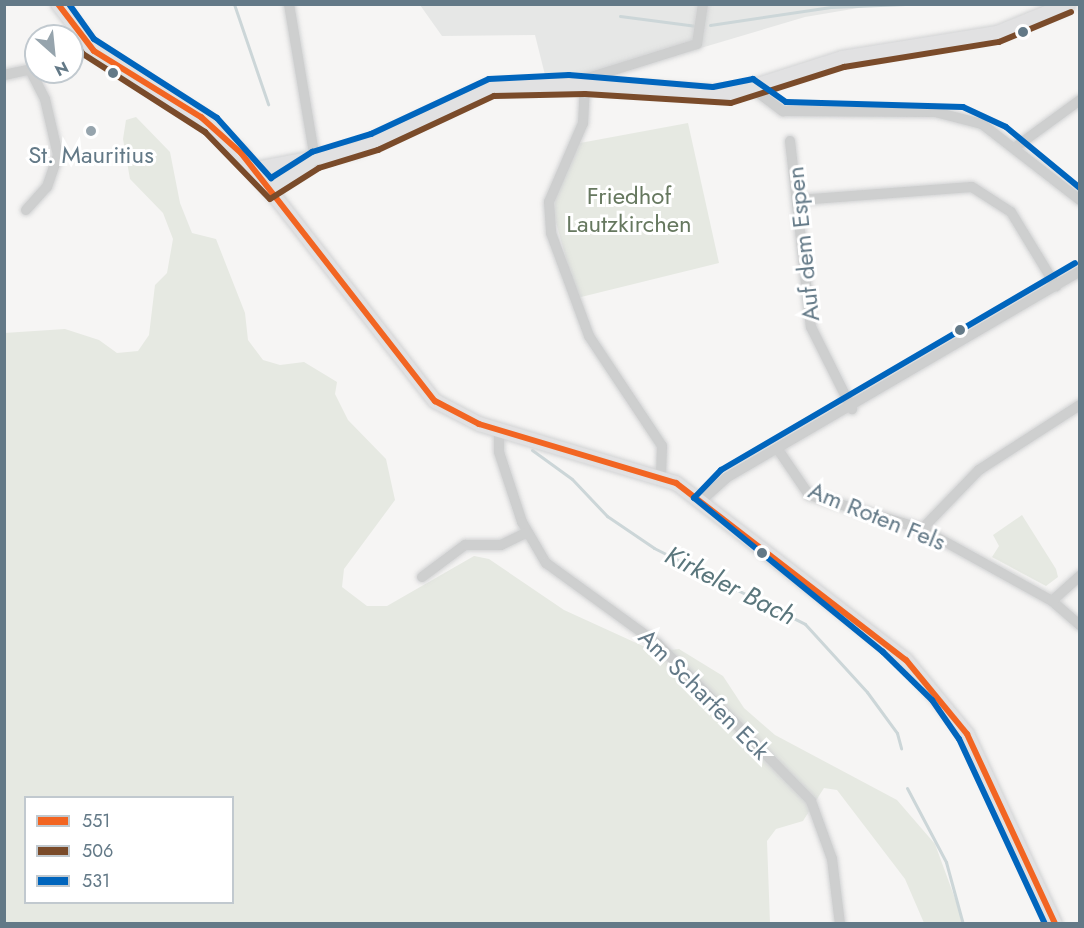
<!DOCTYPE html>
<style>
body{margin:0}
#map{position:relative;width:1084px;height:928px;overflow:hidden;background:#f6f5f4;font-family:Jost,sans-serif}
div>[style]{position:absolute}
.built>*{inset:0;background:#e6e7e6}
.green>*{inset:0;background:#e6e9e2}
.stream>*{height:3px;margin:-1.5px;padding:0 1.5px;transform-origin:1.5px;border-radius:1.5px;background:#ccd6d8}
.roads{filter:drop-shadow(0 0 2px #d2d3d4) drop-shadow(0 0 2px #d2d3d4)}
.street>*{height:10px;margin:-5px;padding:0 5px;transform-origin:5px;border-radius:5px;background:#cecfcf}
.secondary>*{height:14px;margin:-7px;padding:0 7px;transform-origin:7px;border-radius:7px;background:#e1e1e2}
.bus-1>*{height:6px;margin:-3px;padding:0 3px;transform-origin:3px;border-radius:3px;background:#f26522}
.bus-2>*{height:6px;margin:-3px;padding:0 3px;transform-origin:3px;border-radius:3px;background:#7a4b2a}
.bus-3>*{height:6px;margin:-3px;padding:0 3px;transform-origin:3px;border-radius:3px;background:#0065bd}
.dots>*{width:16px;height:16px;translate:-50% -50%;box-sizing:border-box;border:3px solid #fff;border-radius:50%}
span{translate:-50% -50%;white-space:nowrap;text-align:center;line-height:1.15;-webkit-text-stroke:6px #fff;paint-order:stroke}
.poi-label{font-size:24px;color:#637987}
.park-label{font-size:24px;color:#66785f}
.street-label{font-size:24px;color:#637987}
.water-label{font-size:26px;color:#5a767c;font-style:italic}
.frame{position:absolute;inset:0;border:6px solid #637987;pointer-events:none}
.legend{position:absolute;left:24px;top:796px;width:210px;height:108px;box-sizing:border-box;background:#fff;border:2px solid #c1c9cf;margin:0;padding:8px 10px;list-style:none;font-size:18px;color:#637987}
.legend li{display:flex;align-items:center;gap:12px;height:30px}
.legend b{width:30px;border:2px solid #c1c9cf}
.north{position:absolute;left:24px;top:24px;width:60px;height:60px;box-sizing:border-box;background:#fff;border:2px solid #c1c9cf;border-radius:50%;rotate:153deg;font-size:16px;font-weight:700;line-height:24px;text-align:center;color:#637987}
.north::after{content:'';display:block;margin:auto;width:21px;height:27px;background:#96a4ad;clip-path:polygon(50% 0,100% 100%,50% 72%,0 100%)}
</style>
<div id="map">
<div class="built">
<div style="clip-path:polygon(420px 5px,876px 5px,805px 17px,593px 80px,546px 79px,535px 35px,442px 36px)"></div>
</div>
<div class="green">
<div style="clip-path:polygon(evenodd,136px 117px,170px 152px,180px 203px,192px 233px,216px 239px,245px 313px,248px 340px,263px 360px,280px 365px,304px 362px,337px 382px,335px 394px,348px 420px,386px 459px,395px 500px,344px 569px,342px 587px,367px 606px,387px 606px,474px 556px,489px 559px,564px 610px,656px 652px,679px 649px,723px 676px,744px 708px,775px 735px,897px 800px,935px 844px,964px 923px,924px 923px,905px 879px,837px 790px,824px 788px,803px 821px,776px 829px,767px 841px,770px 923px,5px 923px,4px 333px,65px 329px,99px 340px,117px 353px,138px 351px,149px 335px,155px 285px,167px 273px,173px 239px,163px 213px,130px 179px,123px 139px,126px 120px,136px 117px,26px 798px,232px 798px,232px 902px,26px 902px,26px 798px)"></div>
<div style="clip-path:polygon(688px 123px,719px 263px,577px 298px,554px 215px,556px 194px,580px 143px)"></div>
<div style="clip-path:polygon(1022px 515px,1056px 569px,1058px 577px,1046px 586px,992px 557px,999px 546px,993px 535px)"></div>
</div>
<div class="stream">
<div style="left:234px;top:4px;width:106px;rotate:71.2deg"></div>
<div style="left:620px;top:16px;width:77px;rotate:7.5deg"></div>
<div style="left:710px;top:25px;width:122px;rotate:-8.5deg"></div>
<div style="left:831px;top:7px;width:74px;rotate:-2.3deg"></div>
<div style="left:532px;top:450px;width:49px;rotate:35.9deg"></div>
<div style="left:572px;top:479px;width:51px;rotate:46.6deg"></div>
<div style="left:607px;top:516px;width:57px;rotate:34.2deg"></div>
<div style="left:654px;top:548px;width:169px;rotate:26.7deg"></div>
<div style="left:805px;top:624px;width:92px;rotate:47.6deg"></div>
<div style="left:867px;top:692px;width:51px;rotate:53.8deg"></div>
<div style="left:897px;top:733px;width:16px;rotate:75deg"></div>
<div style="left:907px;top:788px;width:84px;rotate:62.2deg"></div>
<div style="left:946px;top:862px;width:64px;rotate:74.7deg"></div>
</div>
<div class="roads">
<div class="street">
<div style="left:289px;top:4px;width:158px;rotate:80.5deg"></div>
<div style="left:4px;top:75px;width:33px;rotate:-12deg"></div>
<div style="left:569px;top:84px;width:134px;rotate:-17.4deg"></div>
<div style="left:697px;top:44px;width:40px;rotate:-81.5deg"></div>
<div style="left:585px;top:85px;width:38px;rotate:93deg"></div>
<div style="left:583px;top:123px;width:86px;rotate:113.3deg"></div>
<div style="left:549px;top:202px;width:31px;rotate:86deg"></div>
<div style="left:551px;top:233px;width:110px;rotate:69.7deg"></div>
<div style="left:589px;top:336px;width:132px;rotate:56.4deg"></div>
<div style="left:662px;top:446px;width:30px;rotate:92deg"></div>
<div style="left:752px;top:88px;width:39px;rotate:37deg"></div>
<div style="left:783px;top:111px;width:152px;rotate:0.4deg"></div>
<div style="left:935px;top:112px;width:49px;rotate:14.3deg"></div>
<div style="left:982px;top:124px;width:124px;rotate:37.8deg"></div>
<div style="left:790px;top:141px;width:187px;rotate:83.6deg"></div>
<div style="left:811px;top:327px;width:92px;rotate:63.4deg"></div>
<div style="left:1017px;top:146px;width:78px;rotate:-36.1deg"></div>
<div style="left:799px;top:200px;width:173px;rotate:-4.3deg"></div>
<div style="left:972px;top:187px;width:46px;rotate:32.7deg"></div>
<div style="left:1011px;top:212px;width:87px;rotate:58.7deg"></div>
<div style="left:26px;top:210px;width:31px;rotate:-48deg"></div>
<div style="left:47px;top:187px;width:34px;rotate:-71deg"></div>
<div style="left:58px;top:155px;width:57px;rotate:-103.1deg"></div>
<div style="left:45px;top:99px;width:31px;rotate:-117deg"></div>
<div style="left:499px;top:430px;width:22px;rotate:90deg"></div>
<div style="left:499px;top:452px;width:74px;rotate:71.8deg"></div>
<div style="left:522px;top:522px;width:48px;rotate:59.7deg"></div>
<div style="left:546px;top:563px;width:138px;rotate:35.9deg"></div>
<div style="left:658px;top:644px;width:219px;rotate:45.7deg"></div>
<div style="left:811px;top:801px;width:62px;rotate:70.1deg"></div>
<div style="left:832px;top:859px;width:65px;rotate:83deg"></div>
<div style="left:779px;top:451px;width:53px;rotate:55.7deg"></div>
<div style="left:809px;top:495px;width:118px;rotate:16.7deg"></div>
<div style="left:922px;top:529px;width:149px;rotate:29deg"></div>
<div style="left:1052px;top:601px;width:37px;rotate:41deg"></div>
<div style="left:703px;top:499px;width:31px;rotate:-42deg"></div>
<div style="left:726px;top:478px;width:410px;rotate:-30.3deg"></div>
<div style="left:922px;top:529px;width:82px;rotate:-46deg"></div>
<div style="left:979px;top:470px;width:120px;rotate:-32.8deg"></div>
<div style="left:422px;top:577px;width:54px;rotate:-36.7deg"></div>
<div style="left:465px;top:545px;width:36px"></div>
<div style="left:501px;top:545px;width:28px;rotate:-26deg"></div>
<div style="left:1052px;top:601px;width:38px;rotate:-42deg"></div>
</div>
<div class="secondary">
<div style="left:58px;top:4px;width:59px;rotate:52.5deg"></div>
<div style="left:94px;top:51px;width:126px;rotate:31.7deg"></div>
<div style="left:201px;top:117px;width:54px;rotate:42deg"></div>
<div style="left:241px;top:153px;width:315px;rotate:52deg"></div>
<div style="left:435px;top:401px;width:50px;rotate:27.6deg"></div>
<div style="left:479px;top:424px;width:206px;rotate:16.7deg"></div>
<div style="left:676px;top:483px;width:290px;rotate:37.6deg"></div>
<div style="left:906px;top:660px;width:96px;rotate:50.5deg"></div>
<div style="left:967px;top:734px;width:209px;rotate:65.1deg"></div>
<div style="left:256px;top:169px;width:102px;rotate:-10.8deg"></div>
<div style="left:356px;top:150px;width:150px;rotate:-24.9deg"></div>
<div style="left:492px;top:87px;width:93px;rotate:-1.2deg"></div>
<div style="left:585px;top:85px;width:145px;rotate:3.6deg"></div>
<div style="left:730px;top:94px;width:118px;rotate:-17.8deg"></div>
<div style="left:842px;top:58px;width:157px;rotate:-9.2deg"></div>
<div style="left:997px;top:33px;width:77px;rotate:-22.2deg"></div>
<div style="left:270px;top:190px;width:46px;rotate:-34.4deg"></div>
</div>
</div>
<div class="bus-1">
<div style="left:58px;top:4px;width:59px;rotate:52.5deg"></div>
<div style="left:94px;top:51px;width:126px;rotate:31.7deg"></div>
<div style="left:201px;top:117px;width:54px;rotate:42deg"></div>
<div style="left:241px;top:153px;width:315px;rotate:52deg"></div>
<div style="left:435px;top:401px;width:50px;rotate:27.6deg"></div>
<div style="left:479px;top:424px;width:206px;rotate:16.7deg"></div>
<div style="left:676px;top:483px;width:290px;rotate:37.6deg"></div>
<div style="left:906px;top:660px;width:96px;rotate:50.5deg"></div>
<div style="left:967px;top:734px;width:209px;rotate:65.1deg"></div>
</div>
<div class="bus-2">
<div style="left:72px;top:39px;width:19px;rotate:54deg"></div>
<div style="left:83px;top:54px;width:145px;rotate:32.6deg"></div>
<div style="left:205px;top:132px;width:93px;rotate:45.9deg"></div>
<div style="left:270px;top:199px;width:58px;rotate:-32.3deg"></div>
<div style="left:319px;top:168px;width:62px;rotate:-17deg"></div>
<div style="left:378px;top:150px;width:128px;rotate:-25deg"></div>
<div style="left:494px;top:96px;width:91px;rotate:-1.3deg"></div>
<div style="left:585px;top:94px;width:146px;rotate:3.5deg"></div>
<div style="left:731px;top:103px;width:119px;rotate:-17.7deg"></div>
<div style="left:844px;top:67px;width:157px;rotate:-9.2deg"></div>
<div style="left:999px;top:42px;width:78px;rotate:-22.6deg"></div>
</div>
<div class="bus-3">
<div style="left:69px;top:4px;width:43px;rotate:54.5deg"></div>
<div style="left:94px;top:39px;width:146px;rotate:32.7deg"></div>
<div style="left:217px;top:118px;width:81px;rotate:48deg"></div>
<div style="left:271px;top:178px;width:49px;rotate:-32.4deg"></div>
<div style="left:312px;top:152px;width:62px;rotate:-17deg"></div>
<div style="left:371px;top:134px;width:130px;rotate:-25deg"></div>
<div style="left:489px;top:79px;width:80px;rotate:-2.9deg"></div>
<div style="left:569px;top:75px;width:144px;rotate:4.8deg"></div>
<div style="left:713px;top:87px;width:41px;rotate:-11.3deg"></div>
<div style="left:753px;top:79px;width:40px;rotate:34.9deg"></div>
<div style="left:786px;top:102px;width:177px;rotate:1.6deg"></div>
<div style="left:963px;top:107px;width:47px;rotate:24.9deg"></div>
<div style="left:1006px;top:127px;width:96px;rotate:39.5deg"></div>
<div style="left:1045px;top:924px;width:204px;rotate:-114.9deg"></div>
<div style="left:959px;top:739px;width:47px;rotate:-124.7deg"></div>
<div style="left:932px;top:700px;width:69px;rotate:-135.6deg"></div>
<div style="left:883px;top:652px;width:244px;rotate:-140.8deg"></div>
<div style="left:694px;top:498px;width:39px;rotate:-46deg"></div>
<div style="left:721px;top:470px;width:410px;rotate:-30.3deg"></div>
</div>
<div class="dots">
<div style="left:1023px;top:32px;background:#637987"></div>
<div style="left:113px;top:73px;background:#637987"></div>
<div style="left:91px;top:131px;background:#96a4ad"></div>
<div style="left:960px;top:330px;background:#637987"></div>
<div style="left:762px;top:553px;background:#637987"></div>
</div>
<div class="poi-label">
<span style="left:91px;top:155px">St. Mauritius</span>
</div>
<div class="park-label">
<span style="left:629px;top:210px">Friedhof<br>Lautzkirchen</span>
</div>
<div class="street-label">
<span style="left:803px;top:244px;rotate:-96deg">Auf dem Espen</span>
<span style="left:877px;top:516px;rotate:22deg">Am Roten Fels</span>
<span style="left:704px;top:694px;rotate:45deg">Am Scharfen Eck</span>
</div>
<div class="water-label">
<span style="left:730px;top:586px;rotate:27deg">Kirkeler Bach</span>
</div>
<div class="frame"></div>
<ul class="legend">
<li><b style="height:8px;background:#f26522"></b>551</li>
<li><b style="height:8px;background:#7a4b2a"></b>506</li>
<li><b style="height:8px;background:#0065bd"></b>531</li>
</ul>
<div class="north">N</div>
</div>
